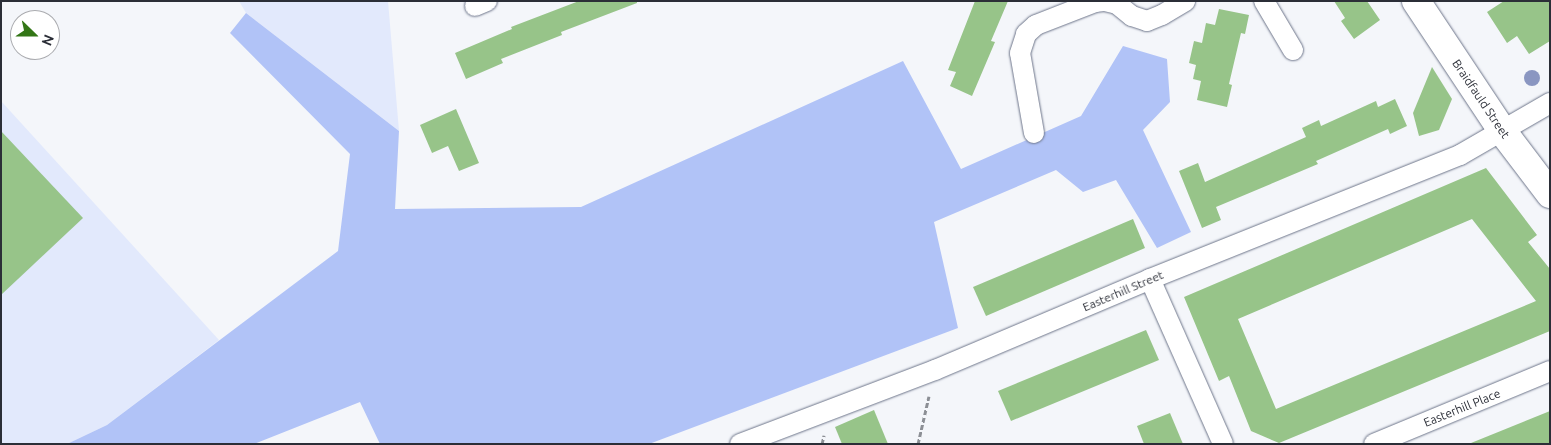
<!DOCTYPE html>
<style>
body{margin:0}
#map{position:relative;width:1551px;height:445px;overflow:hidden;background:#f4f6fa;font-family:Ubuntu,sans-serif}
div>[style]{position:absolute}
.built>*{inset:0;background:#e2e9fc}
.forest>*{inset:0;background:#b1c3f7}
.building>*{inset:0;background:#97c489}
.path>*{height:3px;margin-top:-1.5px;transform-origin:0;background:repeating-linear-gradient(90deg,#8c8f95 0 5px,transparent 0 7.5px)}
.roads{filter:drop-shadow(0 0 1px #6d758a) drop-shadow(0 0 1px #6d758a)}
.street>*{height:20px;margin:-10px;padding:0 10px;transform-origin:10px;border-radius:10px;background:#fff}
.secondary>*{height:28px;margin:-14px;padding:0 14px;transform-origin:14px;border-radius:14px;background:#fff}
.trees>*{width:16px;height:16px;margin:-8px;border-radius:50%;background:#8a96c1}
span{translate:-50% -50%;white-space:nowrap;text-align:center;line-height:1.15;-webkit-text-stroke:4px #fff;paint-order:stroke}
.street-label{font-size:12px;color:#2b2e37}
.frame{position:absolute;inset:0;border:2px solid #2b2e37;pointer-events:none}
.north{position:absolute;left:10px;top:10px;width:50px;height:50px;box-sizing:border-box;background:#fff;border:1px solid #aaabaf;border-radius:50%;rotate:112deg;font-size:14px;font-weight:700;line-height:20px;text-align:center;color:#2b2e37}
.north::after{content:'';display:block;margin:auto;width:18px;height:22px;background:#337616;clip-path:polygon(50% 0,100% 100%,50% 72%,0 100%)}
</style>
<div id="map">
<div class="built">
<div style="clip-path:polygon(239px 1px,388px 1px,399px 131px,246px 13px)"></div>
<div style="clip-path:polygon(1px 101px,219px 340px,107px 425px,67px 444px,1px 444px)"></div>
</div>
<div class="forest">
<div style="clip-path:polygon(246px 13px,399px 131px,395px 209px,581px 207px,903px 61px,961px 169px,1081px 116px,1123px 46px,1167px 59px,1170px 102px,1143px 130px,1191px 232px,1157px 248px,1116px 180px,1083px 192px,1056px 170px,934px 222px,958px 328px,649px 444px,380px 444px,360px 402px,254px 444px,67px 444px,107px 425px,338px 251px,350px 154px,230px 33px)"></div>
</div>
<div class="building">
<div style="clip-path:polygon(579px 1px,637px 1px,637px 3px,561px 32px,562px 35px,501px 59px,503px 63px,466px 79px,455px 53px,512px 29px,511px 27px)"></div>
<div style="clip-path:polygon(975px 1px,1008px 1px,991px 41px,995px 42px,972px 96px,950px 86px,956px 72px,948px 70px)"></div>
<div style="clip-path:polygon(1334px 1px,1367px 1px,1380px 20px,1354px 39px,1341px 21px,1345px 18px)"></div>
<div style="clip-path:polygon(1504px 1px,1550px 1px,1550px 41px,1529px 54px,1517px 36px,1507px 43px,1487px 12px)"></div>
<div style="clip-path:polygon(1219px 9px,1249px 15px,1245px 34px,1241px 33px,1229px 84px,1232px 85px,1227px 107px,1197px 100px,1201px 81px,1193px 79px,1196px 65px,1189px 63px,1194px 41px,1202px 43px,1206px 23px,1215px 25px)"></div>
<div style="clip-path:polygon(1432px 67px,1452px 99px,1439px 130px,1419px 136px,1413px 113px)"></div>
<div style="clip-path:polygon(1395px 99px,1407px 126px,1390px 134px,1388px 129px,1316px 161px,1318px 164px,1216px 207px,1221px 220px,1202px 228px,1179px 171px,1198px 163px,1205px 182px,1306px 137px,1302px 128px,1319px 120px,1321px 126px,1376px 101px,1378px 107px)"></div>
<div style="clip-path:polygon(456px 109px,479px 163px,459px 171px,448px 146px,432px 153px,420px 125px)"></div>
<div style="clip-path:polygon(1px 131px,83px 218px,1px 295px)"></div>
<div style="clip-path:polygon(evenodd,1486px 168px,1537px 235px,1528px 242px,1550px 269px,1550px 331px,1279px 443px,1251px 431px,1229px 376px,1219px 381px,1184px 297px,1486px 168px,1472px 219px,1536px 301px,1276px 409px,1238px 319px,1472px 219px)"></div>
<div style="clip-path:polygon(1133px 219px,1145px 248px,986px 316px,973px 287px)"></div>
<div style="clip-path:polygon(1146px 330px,1159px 360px,1011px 421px,998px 391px)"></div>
<div style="clip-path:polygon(874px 410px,888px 444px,842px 444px,835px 427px)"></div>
<div style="clip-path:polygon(1550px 411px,1550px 444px,1471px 444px,1471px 443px)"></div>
<div style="clip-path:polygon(1170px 413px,1183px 444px,1144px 444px,1137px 426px)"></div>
</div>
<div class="path">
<div style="left:822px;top:444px;width:9px;rotate:-77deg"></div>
<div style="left:918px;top:444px;width:49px;rotate:-77.1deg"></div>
</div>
<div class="roads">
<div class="street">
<div style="left:1105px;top:1px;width:12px;rotate:14deg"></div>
<div style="left:1117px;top:4px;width:19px;rotate:39deg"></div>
<div style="left:1132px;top:16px;width:16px;rotate:18deg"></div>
<div style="left:1147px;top:21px;width:16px;rotate:-22deg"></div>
<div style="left:1162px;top:15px;width:27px;rotate:-31deg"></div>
<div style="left:1264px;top:1px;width:57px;rotate:59.4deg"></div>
<div style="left:475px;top:6px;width:13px;rotate:-23deg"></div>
<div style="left:1034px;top:133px;width:81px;rotate:-99.9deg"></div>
<div style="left:1020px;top:53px;width:20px;rotate:-72deg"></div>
<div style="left:1026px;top:34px;width:13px;rotate:-42deg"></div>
<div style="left:1036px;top:25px;width:63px;rotate:-21.3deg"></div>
<div style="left:1095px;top:2px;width:8px;rotate:-7deg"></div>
<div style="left:1150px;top:279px;width:180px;rotate:66.1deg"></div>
<div style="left:740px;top:444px;width:209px;rotate:-20.8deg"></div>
<div style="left:935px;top:370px;width:233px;rotate:-22.9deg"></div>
<div style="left:1150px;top:279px;width:334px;rotate:-21.8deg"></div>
<div style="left:1460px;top:155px;width:104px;rotate:-30deg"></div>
<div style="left:1374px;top:444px;width:191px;rotate:-22.5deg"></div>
</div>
<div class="secondary">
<div style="left:1416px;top:1px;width:157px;rotate:56.4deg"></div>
<div style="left:1503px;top:132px;width:78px;rotate:52.8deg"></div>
</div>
</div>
<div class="trees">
<div style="left:1532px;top:78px"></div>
</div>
<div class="street-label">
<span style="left:1481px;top:99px;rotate:56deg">Braidfauld Street</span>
<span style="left:1123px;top:291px;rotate:-23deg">Easterhill Street</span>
<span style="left:1462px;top:408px;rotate:-22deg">Easterhill Place</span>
</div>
<div class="frame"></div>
<div class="north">N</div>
</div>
